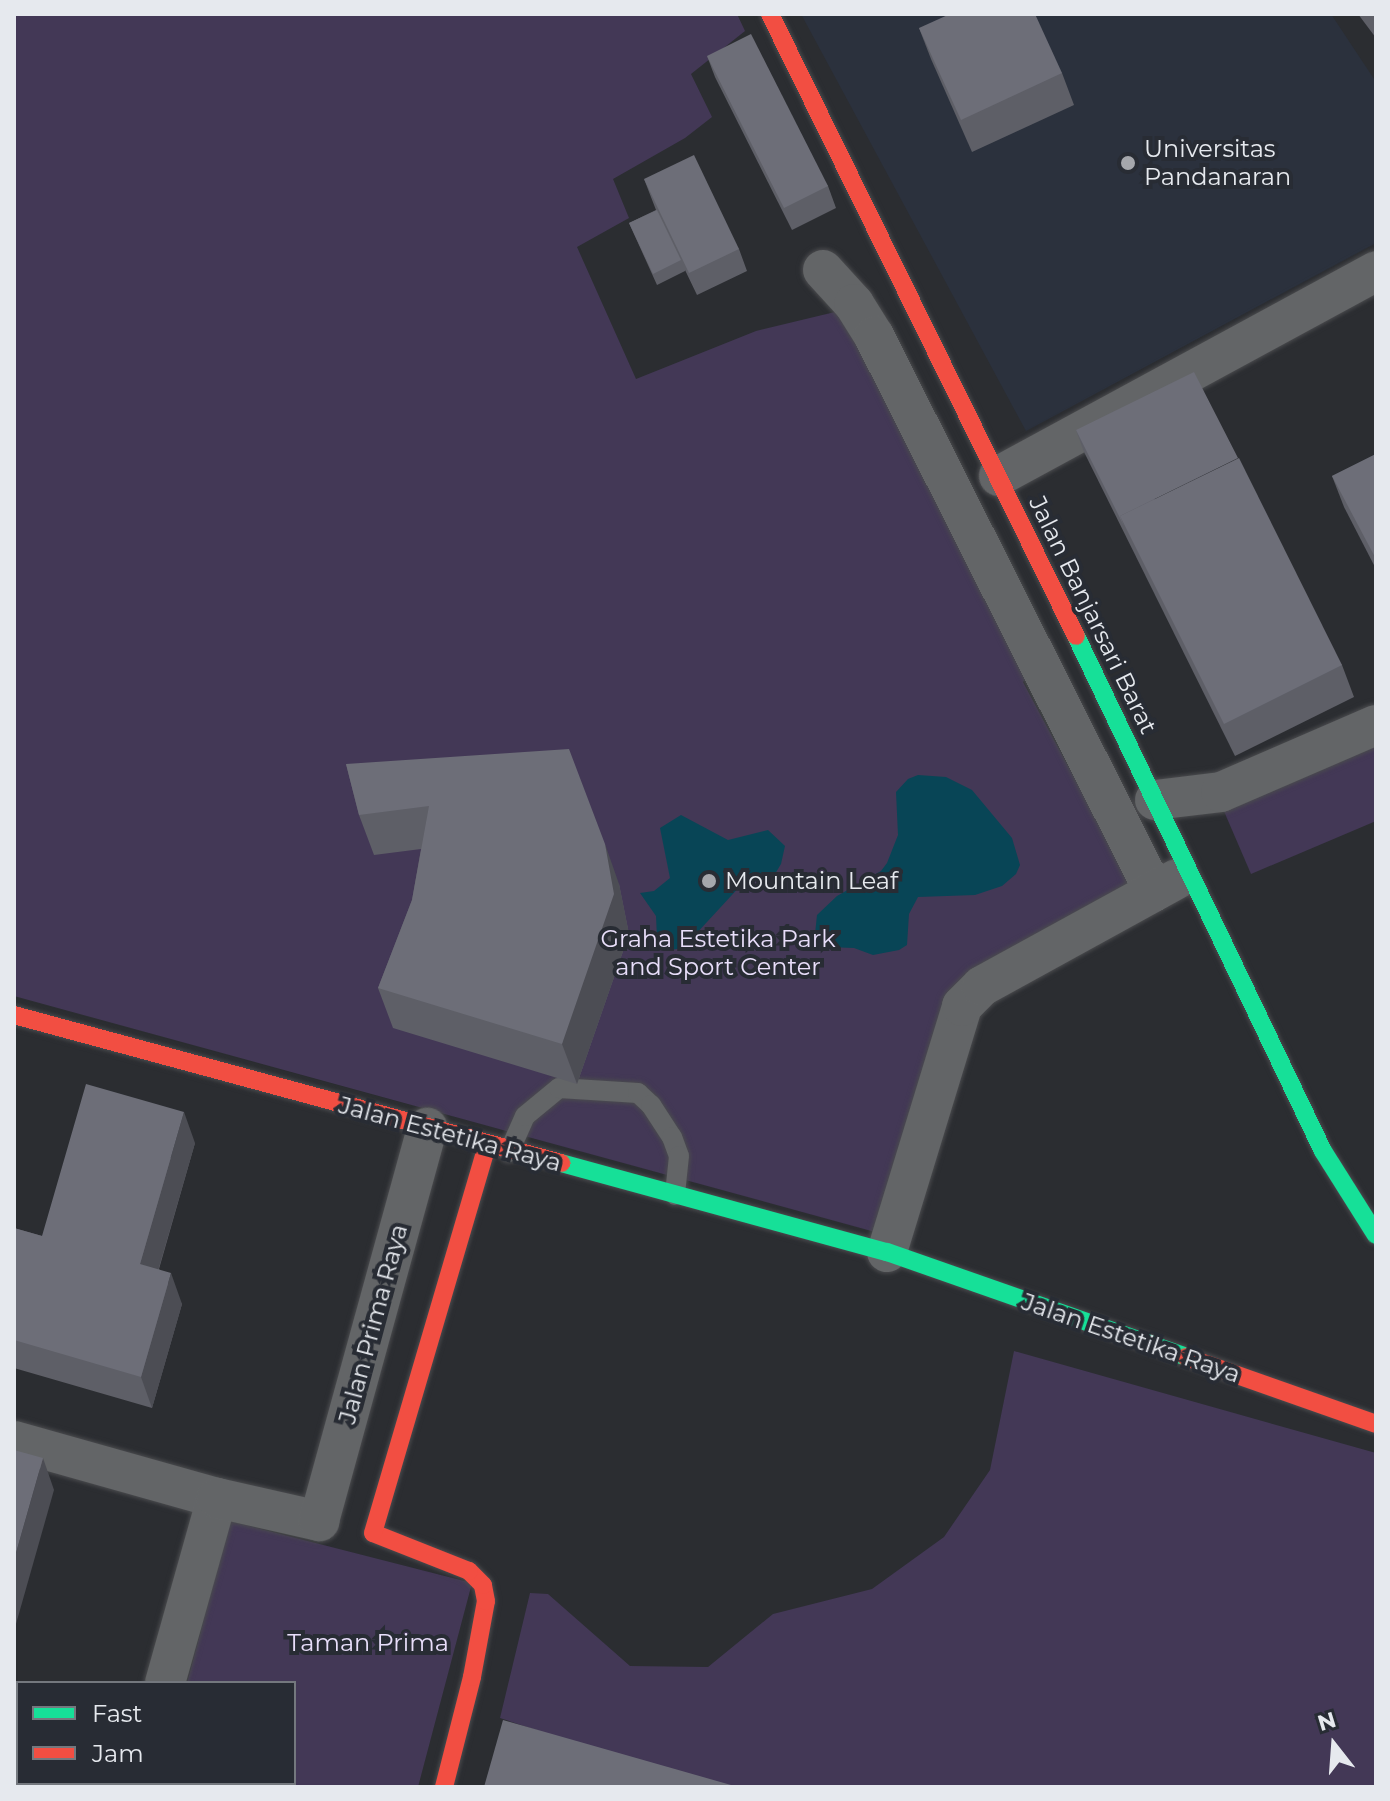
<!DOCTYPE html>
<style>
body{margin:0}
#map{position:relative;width:1390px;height:1801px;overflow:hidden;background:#2b2d31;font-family:Montserrat,sans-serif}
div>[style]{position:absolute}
.built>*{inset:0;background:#2b313d}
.green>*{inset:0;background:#433856}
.water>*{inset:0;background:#084556}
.roads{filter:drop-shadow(0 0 2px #4a4b4e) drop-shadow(0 0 2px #4a4b4e)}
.lane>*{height:20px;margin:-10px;padding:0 10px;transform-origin:10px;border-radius:10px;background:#636567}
.street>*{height:40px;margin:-20px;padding:0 20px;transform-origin:20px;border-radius:20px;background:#636567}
.fast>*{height:18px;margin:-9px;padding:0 9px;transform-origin:9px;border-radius:9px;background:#16e098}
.jam>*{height:18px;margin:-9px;padding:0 9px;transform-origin:9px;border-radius:9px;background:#f24e42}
.wall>*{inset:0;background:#5e5f67}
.shaded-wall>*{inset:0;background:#4c4d54}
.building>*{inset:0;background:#6d6e78}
.dots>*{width:22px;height:22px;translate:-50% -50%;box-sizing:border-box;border:4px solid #282c34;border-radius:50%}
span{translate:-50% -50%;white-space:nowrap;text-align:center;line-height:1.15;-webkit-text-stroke:8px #282c34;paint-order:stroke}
.poi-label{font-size:24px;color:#e6e9ee}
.left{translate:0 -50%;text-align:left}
.street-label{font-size:24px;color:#e6e9ee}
.park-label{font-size:24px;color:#e8defa}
.frame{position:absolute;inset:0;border:16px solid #e6e9ee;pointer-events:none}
.legend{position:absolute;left:16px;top:1681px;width:280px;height:104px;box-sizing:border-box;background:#282c34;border:2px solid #74787e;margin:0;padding:10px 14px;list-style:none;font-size:24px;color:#e6e9ee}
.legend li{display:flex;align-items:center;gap:16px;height:40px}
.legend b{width:40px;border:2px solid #74787e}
.north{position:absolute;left:1294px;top:1705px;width:80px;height:80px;-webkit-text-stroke:6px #282c34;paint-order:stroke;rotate:343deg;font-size:22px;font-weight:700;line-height:32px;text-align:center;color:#e6e9ee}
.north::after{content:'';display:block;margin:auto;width:28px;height:36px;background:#e6e9ee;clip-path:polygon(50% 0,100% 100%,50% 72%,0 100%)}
</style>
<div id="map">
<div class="built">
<div style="clip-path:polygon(801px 14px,1331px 14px,1376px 82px,1376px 243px,1026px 431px)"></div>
</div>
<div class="green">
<div style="clip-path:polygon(14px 14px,737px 14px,745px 31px,691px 74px,712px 117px,685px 138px,613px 179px,629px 218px,577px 247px,636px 379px,756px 331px,864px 305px,1048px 656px,1023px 682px,1134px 889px,951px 991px,875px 1232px,14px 996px)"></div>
<div style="clip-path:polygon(1376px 740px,1376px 821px,1251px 874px,1220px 802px)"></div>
<div style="clip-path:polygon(1014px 1351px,1376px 1453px,1376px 1787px,709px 1787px,500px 1718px,530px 1593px,548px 1594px,630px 1666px,708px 1667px,773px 1614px,872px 1589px,944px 1537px,990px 1470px)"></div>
<div style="clip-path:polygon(230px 1521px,472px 1583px,418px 1787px,160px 1787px,161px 1783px,294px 1783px,294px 1683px,187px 1683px)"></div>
</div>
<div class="water">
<div style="clip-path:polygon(918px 775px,946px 777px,972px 790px,1012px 838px,1020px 865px,1016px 874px,1002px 886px,975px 895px,918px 897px,909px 914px,907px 945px,899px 950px,873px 955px,854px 948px,827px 947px,815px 934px,817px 915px,837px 896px,881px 871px,887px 863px,898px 835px,896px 792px,908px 779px)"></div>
<div style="clip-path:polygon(681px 815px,728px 840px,768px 830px,785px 846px,781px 864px,775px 874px,743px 883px,683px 948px,664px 951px,657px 938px,656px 916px,640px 893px,654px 891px,670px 878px,660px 828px)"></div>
</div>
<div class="roads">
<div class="lane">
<div style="left:509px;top:1152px;width:39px;rotate:-66deg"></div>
<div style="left:525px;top:1116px;width:44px;rotate:-39.5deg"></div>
<div style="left:559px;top:1088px;width:79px;rotate:3.6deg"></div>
<div style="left:638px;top:1093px;width:18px;rotate:43deg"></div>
<div style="left:651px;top:1105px;width:38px;rotate:57deg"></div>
<div style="left:672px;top:1137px;width:20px;rotate:70deg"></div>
<div style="left:679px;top:1156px;width:39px;rotate:96deg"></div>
</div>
<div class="street">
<div style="left:823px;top:270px;width:46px;rotate:47.6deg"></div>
<div style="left:854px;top:304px;width:38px;rotate:58deg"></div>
<div style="left:874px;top:336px;width:622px;rotate:63.23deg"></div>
<div style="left:999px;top:476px;width:429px;rotate:-28.5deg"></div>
<div style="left:1155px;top:800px;width:66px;rotate:-6.9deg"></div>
<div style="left:1221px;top:792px;width:169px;rotate:-23.4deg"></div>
<div style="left:887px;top:1252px;width:257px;rotate:-73deg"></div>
<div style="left:962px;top:1006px;width:28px;rotate:-45deg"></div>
<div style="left:982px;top:986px;width:222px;rotate:-28.8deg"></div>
<div style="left:14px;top:1441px;width:211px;rotate:15.7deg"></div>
<div style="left:165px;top:1683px;width:192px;rotate:-74.3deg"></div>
<div style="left:217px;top:1498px;width:105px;rotate:12.7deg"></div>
<div style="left:319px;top:1521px;width:408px;rotate:-74.6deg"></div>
<div style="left:136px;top:1787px;width:4px;rotate:-76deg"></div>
</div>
<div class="fast">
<div style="left:1076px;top:636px;width:571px;rotate:64.38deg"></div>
<div style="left:1323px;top:1151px;width:99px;rotate:57.8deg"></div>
<div style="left:561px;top:1163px;width:338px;rotate:15.3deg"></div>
<div style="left:887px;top:1252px;width:317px;rotate:19.3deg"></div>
</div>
<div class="jam">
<div style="left:770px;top:14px;width:693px;rotate:63.8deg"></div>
<div style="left:14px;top:1015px;width:567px;rotate:15.14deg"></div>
<div style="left:1186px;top:1357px;width:201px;rotate:19.4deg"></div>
<div style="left:444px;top:1787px;width:114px;rotate:-75.7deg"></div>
<div style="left:472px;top:1677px;width:77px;rotate:-79.6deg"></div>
<div style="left:486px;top:1601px;width:16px;rotate:-101deg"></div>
<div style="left:483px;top:1585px;width:20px;rotate:-135deg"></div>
<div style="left:469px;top:1571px;width:103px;rotate:-158.4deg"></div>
<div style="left:373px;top:1533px;width:403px;rotate:-73.6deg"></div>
</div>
</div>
<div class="wall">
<div style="clip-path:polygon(1358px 14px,1376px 14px,1376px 38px)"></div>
<div style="clip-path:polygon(919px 28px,1062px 73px,1074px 105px,972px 152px,931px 59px)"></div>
<div style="clip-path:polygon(707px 56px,828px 186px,836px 208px,792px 230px,715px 77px)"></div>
<div style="clip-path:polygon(644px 179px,739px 249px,747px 271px,697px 295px,685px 270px,685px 271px,657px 285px,629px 223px,656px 210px)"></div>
<div style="clip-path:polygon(1076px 430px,1342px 665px,1354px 697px,1235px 756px,1084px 452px)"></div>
<div style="clip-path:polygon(1376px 454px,1376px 569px,1344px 507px,1332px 476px)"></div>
<div style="clip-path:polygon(346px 764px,619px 884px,629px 934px,577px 1084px,393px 1028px,378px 988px,412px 900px,421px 849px,374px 855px,359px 815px)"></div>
<div style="clip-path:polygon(195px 1143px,159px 1269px,182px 1304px,152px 1408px,14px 1368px,14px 1228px,42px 1236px)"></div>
</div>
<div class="shaded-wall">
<div style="clip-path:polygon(605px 844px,619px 884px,629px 934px,577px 1084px,562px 1044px)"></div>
<div style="clip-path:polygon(184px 1112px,195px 1143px,151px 1295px,140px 1264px)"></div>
<div style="clip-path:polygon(171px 1273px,182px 1304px,152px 1408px,141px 1377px)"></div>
<div style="clip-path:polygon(43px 1458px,54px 1490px,14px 1631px,14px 1560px)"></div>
</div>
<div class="building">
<div style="clip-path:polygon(950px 14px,1035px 14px,1062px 73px,961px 120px,919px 28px)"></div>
<div style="clip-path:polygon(751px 34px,828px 186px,784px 208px,707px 56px)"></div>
<div style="clip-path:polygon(694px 155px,739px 249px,689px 273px,644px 179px)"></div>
<div style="clip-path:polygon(657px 210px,681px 260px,653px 274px,629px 223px)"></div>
<div style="clip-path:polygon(1194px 372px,1238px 458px,1120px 516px,1124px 526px,1076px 430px)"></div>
<div style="clip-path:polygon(1376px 454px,1376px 559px,1332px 476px)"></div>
<div style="clip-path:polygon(1239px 458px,1342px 665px,1224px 724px,1120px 516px)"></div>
<div style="clip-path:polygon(569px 749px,605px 844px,614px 894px,562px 1044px,378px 988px,412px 900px,429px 806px,359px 815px,346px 764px)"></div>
<div style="clip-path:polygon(86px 1084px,184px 1112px,140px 1264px,171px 1273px,141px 1377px,14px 1340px,14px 1228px,42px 1236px)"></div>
<div style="clip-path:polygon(14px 1450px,43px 1458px,14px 1560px)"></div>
<div style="clip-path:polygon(503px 1720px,738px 1787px,484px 1787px)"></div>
</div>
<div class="dots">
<div style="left:1128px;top:163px;background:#a5a7ac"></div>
<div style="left:709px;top:881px;background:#a5a7ac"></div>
</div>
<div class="poi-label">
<span class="left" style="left:1144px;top:163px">Universitas<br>Pandanaran</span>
<span class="left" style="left:725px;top:881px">Mountain Leaf</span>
</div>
<div class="street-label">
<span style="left:1093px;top:615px;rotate:64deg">Jalan Banjarsari Barat</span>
<span style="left:450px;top:1134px;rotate:15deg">Jalan Estetika Raya</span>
<span style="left:373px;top:1324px;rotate:-75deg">Jalan Prima Raya</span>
<span style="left:1131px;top:1338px;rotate:19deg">Jalan Estetika Raya</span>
</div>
<div class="park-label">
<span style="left:718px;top:953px">Graha Estetika Park<br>and Sport Center</span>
<span style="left:368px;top:1643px">Taman Prima</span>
</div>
<div class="frame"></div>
<ul class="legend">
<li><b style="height:10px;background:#16e098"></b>Fast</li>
<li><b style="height:10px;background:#f24e42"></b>Jam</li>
</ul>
<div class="north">N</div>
</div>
